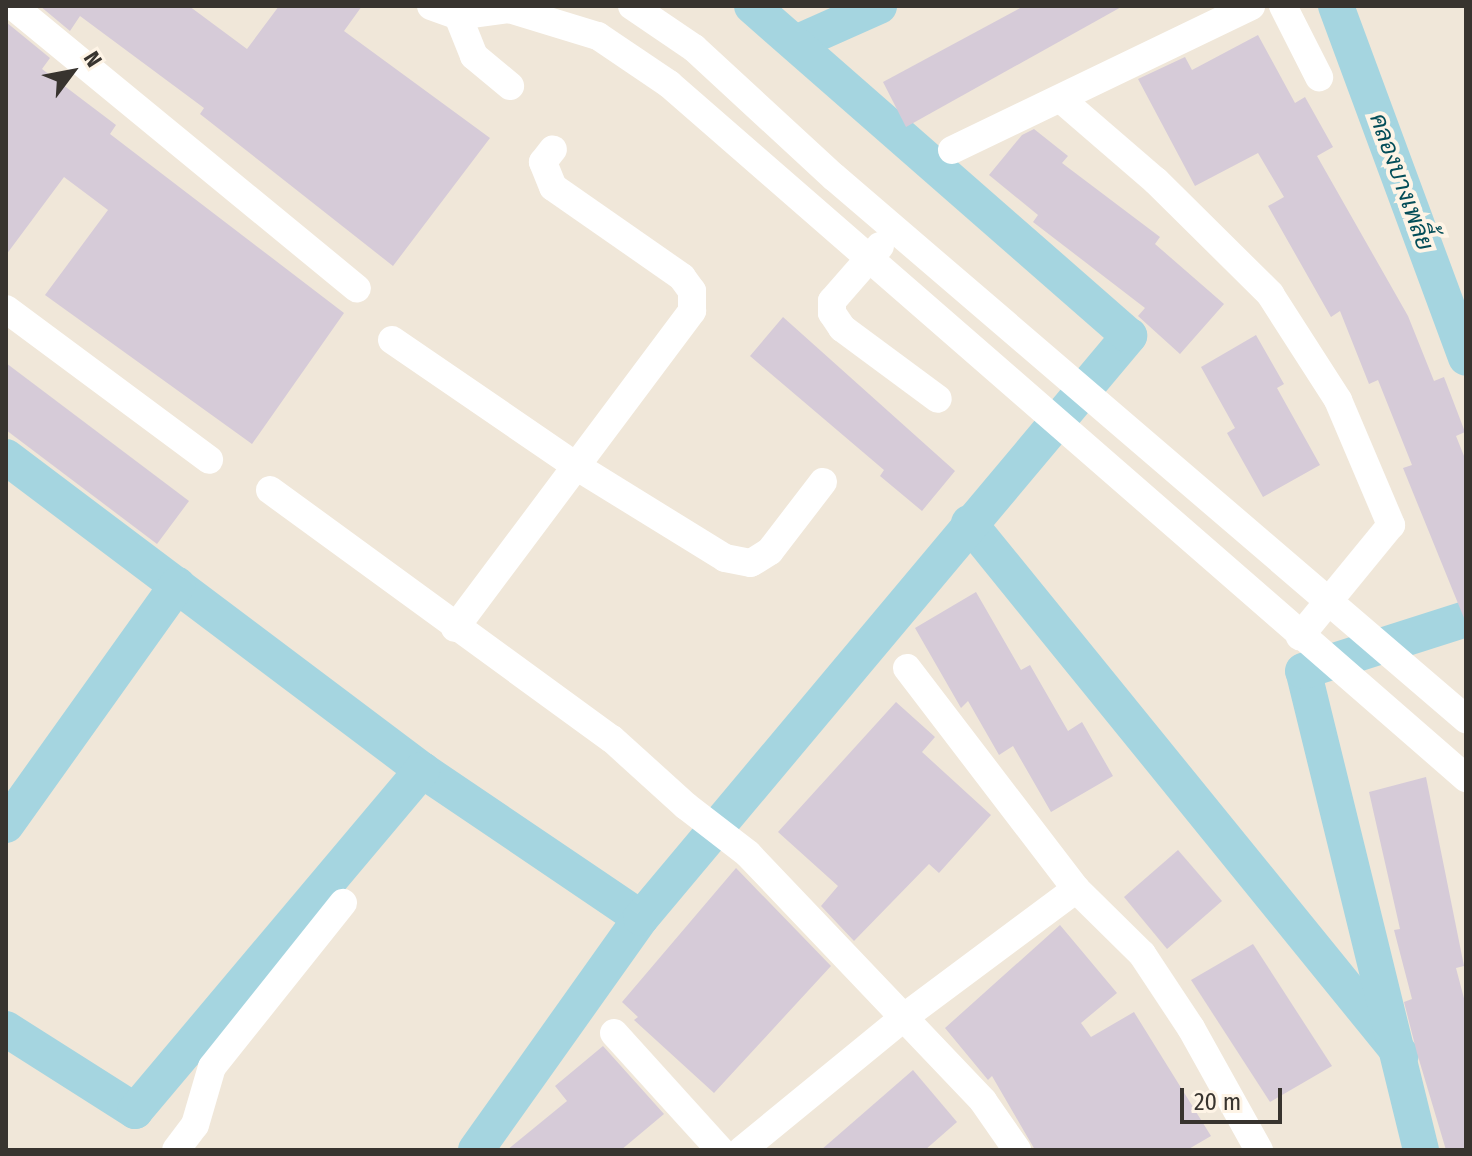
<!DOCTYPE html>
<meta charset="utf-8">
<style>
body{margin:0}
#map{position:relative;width:1472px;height:1156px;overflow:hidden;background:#f0e7d9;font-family:"Fira Sans Condensed",Sarabun,sans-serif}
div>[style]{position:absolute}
.canal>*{height:36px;margin:-18px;padding:0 18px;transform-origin:18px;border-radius:18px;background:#a5d5e0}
.building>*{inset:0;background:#d6cbd8}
.minor>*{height:28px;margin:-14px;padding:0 14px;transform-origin:14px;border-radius:14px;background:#fff}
span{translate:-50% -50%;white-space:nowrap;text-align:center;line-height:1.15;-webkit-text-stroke:8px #fef4e6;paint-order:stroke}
.water-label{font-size:24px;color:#034d58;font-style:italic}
.frame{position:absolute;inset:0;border:8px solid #38342f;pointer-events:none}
.north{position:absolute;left:32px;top:32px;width:80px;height:80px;-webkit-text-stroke:6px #fef4e6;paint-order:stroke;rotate:58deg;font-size:22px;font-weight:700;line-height:32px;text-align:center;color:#38342f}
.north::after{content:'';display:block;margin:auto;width:28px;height:36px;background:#38342f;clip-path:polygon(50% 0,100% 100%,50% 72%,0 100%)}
.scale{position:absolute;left:1180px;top:1088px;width:102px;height:36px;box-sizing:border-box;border:4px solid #38342f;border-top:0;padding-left:10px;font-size:24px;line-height:28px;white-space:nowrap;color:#38342f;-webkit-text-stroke:6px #fef4e6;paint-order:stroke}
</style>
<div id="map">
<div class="canal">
<div style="left:1336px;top:6px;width:375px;rotate:69.7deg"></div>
<div style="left:796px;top:43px;width:91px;rotate:-24deg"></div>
<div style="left:6px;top:457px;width:521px;rotate:36.96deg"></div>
<div style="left:422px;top:770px;width:264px;rotate:34.1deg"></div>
<div style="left:969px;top:523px;width:685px;rotate:50.92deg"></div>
<div style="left:6px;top:825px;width:295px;rotate:-54.5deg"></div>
<div style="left:6px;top:1029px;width:153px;rotate:32.4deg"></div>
<div style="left:135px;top:1111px;width:446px;rotate:-49.9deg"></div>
<div style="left:476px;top:1150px;width:285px;rotate:-54.6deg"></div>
<div style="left:641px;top:918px;width:760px;rotate:-50.02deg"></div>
<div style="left:1129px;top:336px;width:501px;rotate:-138.8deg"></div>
<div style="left:1421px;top:1150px;width:493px;rotate:-103.8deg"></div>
<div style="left:1303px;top:671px;width:171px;rotate:-17.7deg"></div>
</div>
<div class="building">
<div style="clip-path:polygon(40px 6px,189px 6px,247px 49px,279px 6px,362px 6px,344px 31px,490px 138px,393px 266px,200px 114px,204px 108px,80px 16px,70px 31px)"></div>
<div style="clip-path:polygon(1024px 6px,1123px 6px,906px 127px,883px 82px)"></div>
<div style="clip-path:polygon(6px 22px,50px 58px,42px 69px,116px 125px,110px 134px,344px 313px,252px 444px,45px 295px,108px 210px,64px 177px,6px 255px)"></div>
<div style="clip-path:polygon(1258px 35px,1295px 103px,1305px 97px,1333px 147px,1317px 156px,1408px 316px,1434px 381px,1444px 377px,1465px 432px,1456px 436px,1466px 461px,1466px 623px,1403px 468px,1412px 465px,1378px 380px,1369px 384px,1340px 311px,1331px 317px,1268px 206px,1284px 197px,1258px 153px,1195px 186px,1138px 79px,1185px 57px,1192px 70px)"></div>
<div style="clip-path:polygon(1034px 129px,1068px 156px,1062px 163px,1160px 237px,1155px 244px,1224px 304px,1180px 354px,1138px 316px,1145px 308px,1033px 222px,1038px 215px,989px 175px,1022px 135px)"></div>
<div style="clip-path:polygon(783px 317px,955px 471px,922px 511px,880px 476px,884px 470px,750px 356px)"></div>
<div style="clip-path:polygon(1256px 335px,1284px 384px,1277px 388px,1320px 465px,1263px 497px,1227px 433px,1235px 428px,1201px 367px)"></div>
<div style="clip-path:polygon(6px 363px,189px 501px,157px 544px,6px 430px)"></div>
<div style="clip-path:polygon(976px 592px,1021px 670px,1030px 665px,1068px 731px,1082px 722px,1113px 776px,1051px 812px,1013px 746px,999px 755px,968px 701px,961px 708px,915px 628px)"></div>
<div style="clip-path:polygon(896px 702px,935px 737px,922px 752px,991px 815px,939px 873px,929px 864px,854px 941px,821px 906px,838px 886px,778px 832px)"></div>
<div style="clip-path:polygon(1426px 777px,1464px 966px,1456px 968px,1466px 1006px,1466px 1150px,1446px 1150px,1417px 1053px,1404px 1002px,1412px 999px,1394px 930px,1400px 929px,1369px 792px)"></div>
<div style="clip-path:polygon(1178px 850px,1222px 901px,1167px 949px,1124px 897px)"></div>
<div style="clip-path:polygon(736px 868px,831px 966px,714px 1093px,634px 1020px,638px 1017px,622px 1002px)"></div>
<div style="clip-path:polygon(1060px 925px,1117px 993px,1081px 1023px,1091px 1037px,1134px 1012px,1211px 1136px,1187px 1150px,1035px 1150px,992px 1076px,988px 1080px,945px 1028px)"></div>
<div style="clip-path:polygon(1253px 944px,1332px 1066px,1270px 1102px,1191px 980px)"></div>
<div style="clip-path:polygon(603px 1046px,664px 1114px,621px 1150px,507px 1150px,567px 1101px,555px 1086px)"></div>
<div style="clip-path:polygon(913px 1070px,957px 1122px,925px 1150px,821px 1150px)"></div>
</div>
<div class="minor">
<div style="left:13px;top:6px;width:445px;rotate:39.4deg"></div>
<div style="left:431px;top:6px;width:29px;rotate:20deg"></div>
<div style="left:458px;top:16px;width:51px;rotate:-7.8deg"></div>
<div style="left:509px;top:9px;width:93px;rotate:16.9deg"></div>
<div style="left:598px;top:36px;width:86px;rotate:34.1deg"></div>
<div style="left:669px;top:84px;width:1057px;rotate:41.05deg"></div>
<div style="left:632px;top:6px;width:75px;rotate:34.1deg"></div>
<div style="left:694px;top:48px;width:190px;rotate:42.7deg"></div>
<div style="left:834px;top:177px;width:833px;rotate:40.62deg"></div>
<div style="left:1283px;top:6px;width:80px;rotate:63.1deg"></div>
<div style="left:458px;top:16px;width:43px;rotate:68.2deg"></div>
<div style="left:474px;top:56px;width:47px;rotate:39.8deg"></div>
<div style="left:1062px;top:100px;width:124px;rotate:40.8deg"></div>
<div style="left:1156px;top:181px;width:161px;rotate:44.7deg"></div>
<div style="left:1270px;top:294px;width:126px;rotate:57.3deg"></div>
<div style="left:1338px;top:400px;width:136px;rotate:67deg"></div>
<div style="left:1391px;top:525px;width:144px;rotate:129.3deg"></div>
<div style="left:952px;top:150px;width:332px;rotate:-25.7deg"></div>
<div style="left:880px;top:246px;width:73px;rotate:131.1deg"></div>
<div style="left:832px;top:301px;width:12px;rotate:90deg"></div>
<div style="left:832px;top:313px;width:18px;rotate:56deg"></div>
<div style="left:842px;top:328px;width:119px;rotate:36.5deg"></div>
<div style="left:6px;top:309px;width:253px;rotate:36.6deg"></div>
<div style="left:392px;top:340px;width:223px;rotate:34.4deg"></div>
<div style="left:576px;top:466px;width:175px;rotate:31.7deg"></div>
<div style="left:725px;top:558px;width:26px;rotate:11deg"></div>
<div style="left:751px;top:563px;width:22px;rotate:-32deg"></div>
<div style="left:770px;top:551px;width:87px;rotate:-52.5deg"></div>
<div style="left:270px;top:490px;width:423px;rotate:36.1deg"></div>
<div style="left:612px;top:739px;width:100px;rotate:42.2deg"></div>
<div style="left:686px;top:806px;width:78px;rotate:37.7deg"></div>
<div style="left:748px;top:854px;width:341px;rotate:46.4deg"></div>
<div style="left:983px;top:1101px;width:60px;rotate:55.2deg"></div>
<div style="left:455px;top:628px;width:396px;rotate:-53.2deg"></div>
<div style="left:692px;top:311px;width:20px;rotate:-90deg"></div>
<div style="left:692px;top:291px;width:17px;rotate:-126deg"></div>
<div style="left:682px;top:277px;width:157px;rotate:-145.1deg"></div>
<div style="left:553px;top:187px;width:27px;rotate:-112deg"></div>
<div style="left:543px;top:162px;width:16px;rotate:-52deg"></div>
<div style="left:907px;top:668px;width:278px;rotate:52.6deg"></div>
<div style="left:1076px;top:889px;width:93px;rotate:44.6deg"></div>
<div style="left:1142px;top:954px;width:89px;rotate:56.5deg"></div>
<div style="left:1191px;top:1028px;width:140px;rotate:60.9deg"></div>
<div style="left:614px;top:1033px;width:158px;rotate:47.8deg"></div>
<div style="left:176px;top:1150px;width:31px;rotate:-53deg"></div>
<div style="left:195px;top:1125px;width:60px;rotate:-73.7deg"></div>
<div style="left:212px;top:1067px;width:210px;rotate:-51.4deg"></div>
<div style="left:742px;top:1150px;width:208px;rotate:-39.3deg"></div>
<div style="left:903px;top:1018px;width:216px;rotate:-36.7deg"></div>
</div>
<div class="water-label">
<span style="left:1401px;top:182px;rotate:70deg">คลองบางเพลี้ย</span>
</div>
<div class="frame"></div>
<div class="north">N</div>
<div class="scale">20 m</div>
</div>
